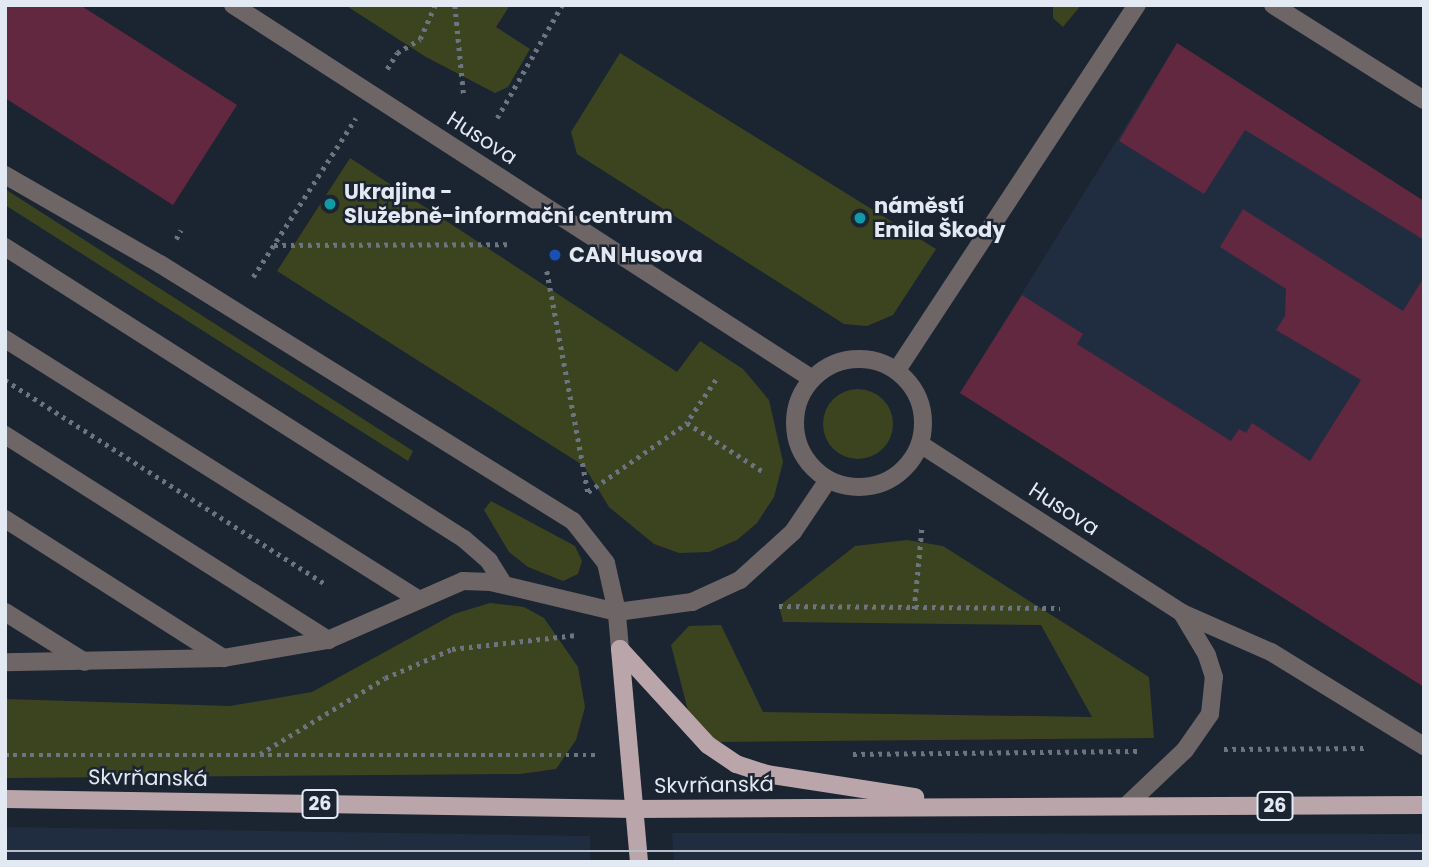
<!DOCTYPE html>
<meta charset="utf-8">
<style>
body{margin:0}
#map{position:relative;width:1429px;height:867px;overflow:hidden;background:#1b2431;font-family:Poppins,sans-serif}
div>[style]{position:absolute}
.built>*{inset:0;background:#202c3f}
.green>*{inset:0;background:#3c441f}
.round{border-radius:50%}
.building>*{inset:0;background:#62283f}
.path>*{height:4.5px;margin-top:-2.25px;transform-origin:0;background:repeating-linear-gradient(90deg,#6c7480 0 3.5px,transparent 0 8.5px)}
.service>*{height:18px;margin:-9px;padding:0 9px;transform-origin:9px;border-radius:9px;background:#6e6566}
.minor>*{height:18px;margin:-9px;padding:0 9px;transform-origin:9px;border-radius:9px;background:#6e6566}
.tertiary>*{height:18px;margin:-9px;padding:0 9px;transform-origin:9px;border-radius:9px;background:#6e6566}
.tertiary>.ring{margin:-9px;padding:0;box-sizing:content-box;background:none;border:18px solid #6e6566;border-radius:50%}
.primary>*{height:18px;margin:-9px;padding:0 9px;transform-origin:9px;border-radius:9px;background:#baa6aa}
.tram>*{height:2px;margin:-1px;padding:0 1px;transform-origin:1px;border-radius:1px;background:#b8bec9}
.dots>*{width:19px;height:19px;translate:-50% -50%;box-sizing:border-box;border:4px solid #1b2431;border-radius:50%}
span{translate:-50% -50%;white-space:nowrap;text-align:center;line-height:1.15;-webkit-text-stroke:5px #1b2431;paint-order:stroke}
.shield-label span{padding:2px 5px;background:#1b2431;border:2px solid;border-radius:5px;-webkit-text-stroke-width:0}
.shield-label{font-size:19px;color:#e3e9f3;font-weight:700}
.street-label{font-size:21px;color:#e3e9f3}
.poi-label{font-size:21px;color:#e3e9f3;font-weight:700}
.left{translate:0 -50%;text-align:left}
.frame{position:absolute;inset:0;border:7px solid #e3e9f3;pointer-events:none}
</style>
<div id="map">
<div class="built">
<div style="clip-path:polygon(1177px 43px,1424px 201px,1424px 686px,960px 393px)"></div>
<div style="clip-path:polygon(5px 827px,590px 836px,590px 862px,5px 862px)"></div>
<div style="clip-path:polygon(672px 833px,1424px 834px,1424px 862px,674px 862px)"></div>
</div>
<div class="green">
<div style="clip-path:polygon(345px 5px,510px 5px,496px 27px,530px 49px,508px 87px,495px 93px,426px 57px)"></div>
<div style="clip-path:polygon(1053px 5px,1081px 5px,1063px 27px,1053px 18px)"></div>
<div style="clip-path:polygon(620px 53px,936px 249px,893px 315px,867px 326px,844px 324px,577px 154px,571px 132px)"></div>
<div style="clip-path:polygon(350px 158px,677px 372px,700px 341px,743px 369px,769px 400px,783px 462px,774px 497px,757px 523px,737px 540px,709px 552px,679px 553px,654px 544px,609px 507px,584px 466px,277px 271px)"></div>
<div style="clip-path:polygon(5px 189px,413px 451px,408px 461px,5px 205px)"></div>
<div class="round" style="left:823px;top:389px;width:70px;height:70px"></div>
<div style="clip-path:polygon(491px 501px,575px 546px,582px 561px,578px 574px,563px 581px,528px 567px,509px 552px,484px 510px)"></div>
<div style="clip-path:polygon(907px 540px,943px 546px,1149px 677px,1154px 738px,715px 742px,691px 722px,671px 645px,689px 626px,721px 625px,763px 712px,1092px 717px,1041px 625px,783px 622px,779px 606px,855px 546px)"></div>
<div style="clip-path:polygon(490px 603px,524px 607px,544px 618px,578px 667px,585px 707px,576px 740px,556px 769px,520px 774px,5px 778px,5px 699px,230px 706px,312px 692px,454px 614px)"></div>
</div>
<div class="building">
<div style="clip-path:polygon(5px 5px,80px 5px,237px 105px,173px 205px,5px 98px)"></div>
<div style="clip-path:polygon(1177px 43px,1424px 201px,1424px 240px,1245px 130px,1204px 194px,1119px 141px)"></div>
<div style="clip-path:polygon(1243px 209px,1403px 311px,1424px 277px,1424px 687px,960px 393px,1022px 295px,1083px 334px,1077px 344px,1231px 441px,1239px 429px,1246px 433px,1252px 423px,1310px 461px,1361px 380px,1276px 330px,1285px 316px,1286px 289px,1220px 247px)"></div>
</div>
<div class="path">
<div style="left:455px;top:5px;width:92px;rotate:84.4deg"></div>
<div style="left:387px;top:69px;width:19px;rotate:-58deg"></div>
<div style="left:397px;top:53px;width:27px;rotate:-31deg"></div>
<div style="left:420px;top:39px;width:37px;rotate:-66deg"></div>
<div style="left:497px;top:118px;width:130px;rotate:-60.1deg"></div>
<div style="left:176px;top:239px;width:10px;rotate:-61deg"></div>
<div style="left:274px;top:245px;width:233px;rotate:-0.2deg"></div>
<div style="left:547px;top:271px;width:225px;rotate:79.5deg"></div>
<div style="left:588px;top:492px;width:121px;rotate:-34.9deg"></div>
<div style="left:253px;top:277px;width:189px;rotate:-57.1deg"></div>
<div style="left:5px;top:380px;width:382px;rotate:32.5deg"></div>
<div style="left:716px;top:380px;width:52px;rotate:124deg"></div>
<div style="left:687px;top:423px;width:91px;rotate:32.5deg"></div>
<div style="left:779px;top:606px;width:281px;rotate:0.4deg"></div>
<div style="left:914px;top:609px;width:84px;rotate:-84.6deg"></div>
<div style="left:1224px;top:749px;width:142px;rotate:-0.4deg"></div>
<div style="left:260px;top:754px;width:146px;rotate:-31.3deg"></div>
<div style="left:385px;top:678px;width:73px;rotate:-23.4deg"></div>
<div style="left:452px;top:649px;width:125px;rotate:-6.4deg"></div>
<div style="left:853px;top:754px;width:285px;rotate:-0.6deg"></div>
<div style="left:5px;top:755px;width:594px"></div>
</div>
<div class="service">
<div style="left:5px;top:175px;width:179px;rotate:29.9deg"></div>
<div style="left:160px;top:264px;width:486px;rotate:31.9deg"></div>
<div style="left:573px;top:521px;width:53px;rotate:51.8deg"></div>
<div style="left:606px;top:563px;width:50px;rotate:77.3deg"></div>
<div style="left:617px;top:612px;width:130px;rotate:-166.6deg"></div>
<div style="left:491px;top:582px;width:28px;rotate:-178deg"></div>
<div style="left:463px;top:581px;width:147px;rotate:156.4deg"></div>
<div style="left:328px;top:640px;width:107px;rotate:170.3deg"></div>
<div style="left:223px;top:658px;width:218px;rotate:178.9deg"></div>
<div style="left:5px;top:247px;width:544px;rotate:32.46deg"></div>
<div style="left:464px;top:539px;width:33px;rotate:41deg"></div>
<div style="left:489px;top:561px;width:28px;rotate:58deg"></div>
<div style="left:5px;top:339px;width:488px;rotate:32.2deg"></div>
<div style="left:5px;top:435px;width:383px;rotate:32.4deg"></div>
<div style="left:5px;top:519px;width:259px;rotate:32.5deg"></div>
<div style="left:5px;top:612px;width:94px;rotate:32deg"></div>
</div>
<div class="minor">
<div style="left:897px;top:370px;width:437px;rotate:-56.7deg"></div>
<div style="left:620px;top:649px;width:37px;rotate:-95deg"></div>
<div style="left:617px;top:612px;width:76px;rotate:-7.6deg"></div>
<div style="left:692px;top:602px;width:53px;rotate:-24.6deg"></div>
<div style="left:740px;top:580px;width:72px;rotate:-42.2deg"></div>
<div style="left:793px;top:532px;width:63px;rotate:-56.1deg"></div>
</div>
<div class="tertiary">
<div style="left:233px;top:5px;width:688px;rotate:32.84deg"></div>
<div style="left:1273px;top:5px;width:178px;rotate:32.2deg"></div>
<div class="ring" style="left:795px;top:359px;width:110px;height:110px"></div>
<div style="left:920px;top:444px;width:312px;rotate:32.8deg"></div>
<div style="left:1182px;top:613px;width:97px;rotate:23.7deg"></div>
<div style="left:1271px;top:652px;width:180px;rotate:31.6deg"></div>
<div style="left:1126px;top:806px;width:81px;rotate:-43.5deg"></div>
<div style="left:1185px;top:750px;width:44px;rotate:-55.2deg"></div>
<div style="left:1210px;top:714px;width:37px;rotate:-84deg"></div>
<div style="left:1214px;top:677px;width:23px;rotate:-108deg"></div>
<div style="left:1207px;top:655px;width:49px;rotate:-120.8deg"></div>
</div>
<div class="primary">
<div style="left:620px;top:649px;width:130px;rotate:47.5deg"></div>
<div style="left:708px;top:745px;width:34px;rotate:34deg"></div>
<div style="left:736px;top:764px;width:32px;rotate:18deg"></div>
<div style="left:766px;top:774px;width:151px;rotate:8.8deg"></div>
<div style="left:620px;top:649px;width:214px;rotate:84.9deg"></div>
<div style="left:5px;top:799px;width:629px;rotate:0.91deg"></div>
<div style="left:634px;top:809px;width:790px;rotate:-0.29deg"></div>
</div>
<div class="tram">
<div style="left:5px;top:851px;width:1419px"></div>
</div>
<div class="dots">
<div style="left:330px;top:204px;background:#0f9aa8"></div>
<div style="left:860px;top:218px;background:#0f9aa8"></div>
<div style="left:555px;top:255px;background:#1a4fb4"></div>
</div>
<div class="shield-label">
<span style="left:320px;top:804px">26</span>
<span style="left:1275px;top:806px">26</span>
</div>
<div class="street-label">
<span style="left:482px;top:138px;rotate:33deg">Husova</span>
<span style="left:1064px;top:509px;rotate:33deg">Husova</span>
<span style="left:148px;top:778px;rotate:1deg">Skvrňanská</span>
<span style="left:714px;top:785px;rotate:-1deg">Skvrňanská</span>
</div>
<div class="poi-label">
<span class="left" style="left:344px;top:204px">Ukrajina -<br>Služebně-informační centrum</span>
<span class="left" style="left:874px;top:218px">náměstí<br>Emila Škody</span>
<span class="left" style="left:569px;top:255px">CAN Husova</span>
</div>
<div class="frame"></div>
</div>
